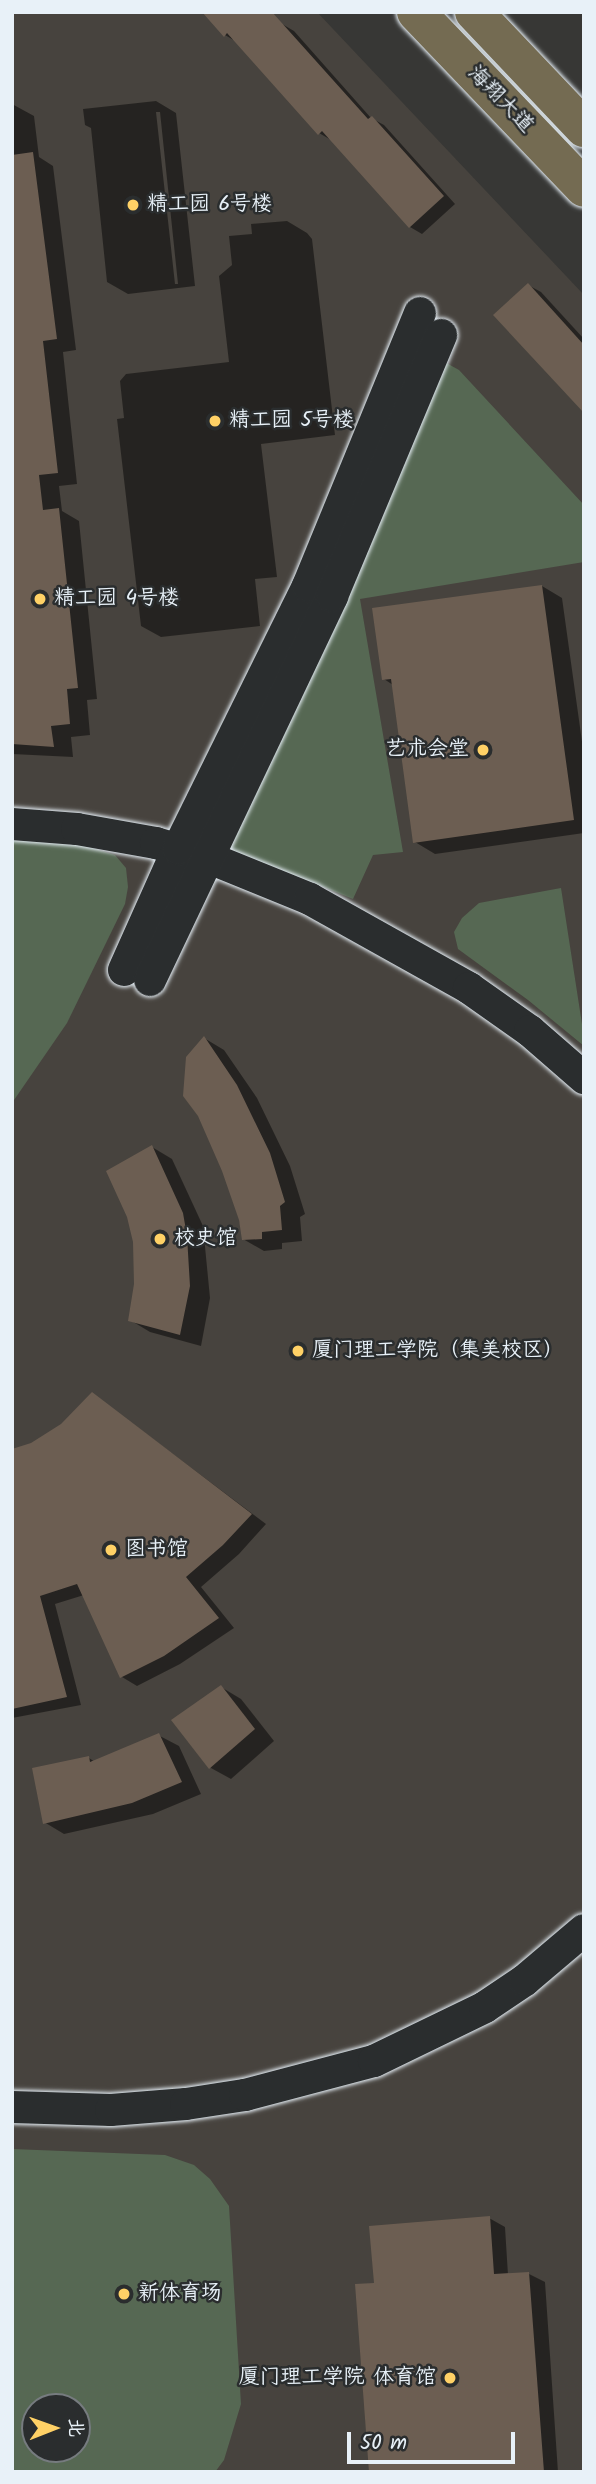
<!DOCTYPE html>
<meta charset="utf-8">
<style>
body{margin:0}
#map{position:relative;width:596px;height:2484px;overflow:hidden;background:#373735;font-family:Kalam,"LXGW WenKai TC",sans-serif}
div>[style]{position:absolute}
.built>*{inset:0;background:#47433e}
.green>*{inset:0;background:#566853}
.shadow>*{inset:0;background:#0007}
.building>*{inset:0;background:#6c5e52}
.roads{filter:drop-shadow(0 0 2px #e8f1f8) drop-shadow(0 0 2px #e8f1f8)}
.minor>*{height:32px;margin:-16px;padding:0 16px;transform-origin:16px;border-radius:16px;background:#2a2d2e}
.highway>*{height:38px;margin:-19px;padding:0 19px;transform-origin:19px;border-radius:19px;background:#746b52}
.dots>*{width:19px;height:19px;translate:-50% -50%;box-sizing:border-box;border:4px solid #2a2d2e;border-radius:50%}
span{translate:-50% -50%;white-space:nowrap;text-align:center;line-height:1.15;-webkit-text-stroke:5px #2a2d2e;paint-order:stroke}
.street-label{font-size:21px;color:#e8f1f8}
.poi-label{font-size:21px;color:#e8f1f8}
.left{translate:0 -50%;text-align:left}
.right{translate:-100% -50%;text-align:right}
.frame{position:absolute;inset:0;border:14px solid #e8f1f8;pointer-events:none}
.north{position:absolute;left:21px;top:2393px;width:70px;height:70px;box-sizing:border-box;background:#2a2d2e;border:2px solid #767b7f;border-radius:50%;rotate:89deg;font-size:19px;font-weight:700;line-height:28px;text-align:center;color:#e8f1f8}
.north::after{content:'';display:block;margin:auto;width:24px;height:32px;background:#ffd166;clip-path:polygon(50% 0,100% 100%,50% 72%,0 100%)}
.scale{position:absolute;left:347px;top:2432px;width:168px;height:32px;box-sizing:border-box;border:4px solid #e8f1f8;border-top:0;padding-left:9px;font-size:21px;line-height:24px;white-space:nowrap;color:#e8f1f8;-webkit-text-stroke:5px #2a2d2e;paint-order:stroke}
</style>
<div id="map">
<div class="built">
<div style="clip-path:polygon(evenodd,12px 12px,317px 12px,584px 295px,584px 2472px,12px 2472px,12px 12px,35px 2407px,77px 2407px,77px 2449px,35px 2449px,35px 2407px)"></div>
</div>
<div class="green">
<div style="clip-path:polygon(441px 360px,459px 370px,584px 505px,584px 562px,360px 599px,403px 852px,373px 855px,353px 899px,286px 872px,230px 855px,231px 833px)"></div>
<div style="clip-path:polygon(12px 836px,79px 844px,115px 855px,126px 868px,128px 887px,125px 904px,67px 1023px,12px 1103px)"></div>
<div style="clip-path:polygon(561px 888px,584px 1037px,584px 1046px,528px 1000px,458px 949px,454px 932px,462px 918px,479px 903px)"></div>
<div style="clip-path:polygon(evenodd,12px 2149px,165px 2155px,194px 2165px,210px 2179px,229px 2206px,241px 2404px,224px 2460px,215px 2472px,12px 2472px,12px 2149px,35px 2407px,77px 2407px,77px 2449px,35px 2449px,35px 2407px)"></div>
</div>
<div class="shadow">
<div style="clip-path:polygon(205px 12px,282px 24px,294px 31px,371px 118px,384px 125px,455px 204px,422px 234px,410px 227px,331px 140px,319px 133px,237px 42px,225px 35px)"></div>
<div style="clip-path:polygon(evenodd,156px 101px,176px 113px,195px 286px,128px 294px,107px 282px,91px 128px,85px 125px,83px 109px,156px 101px,156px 112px,160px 112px,178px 284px,175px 284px,156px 112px)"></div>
<div style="clip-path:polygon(12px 104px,34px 116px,39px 157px,53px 166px,76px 350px,63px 352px,77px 484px,59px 486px,62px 511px,79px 521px,97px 699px,87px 700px,90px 735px,71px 737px,73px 757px,12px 754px)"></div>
<div style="clip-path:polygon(287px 221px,307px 233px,312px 239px,335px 435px,261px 444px,277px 577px,255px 579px,260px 626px,161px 637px,141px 626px,117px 419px,124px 418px,120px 381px,126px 374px,229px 362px,219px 276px,232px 265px,229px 236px,252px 234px,251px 224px)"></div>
<div style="clip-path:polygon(528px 285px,541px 292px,584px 339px,584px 412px)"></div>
<div style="clip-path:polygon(542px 586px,562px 598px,584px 756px,584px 833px,435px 854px,415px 842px,393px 685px,384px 679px)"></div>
<div style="clip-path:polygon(204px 1038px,224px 1050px,257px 1098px,290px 1166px,305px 1214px,300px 1217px,302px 1241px,282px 1243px,282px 1249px,264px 1251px,243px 1239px)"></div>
<div style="clip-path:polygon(152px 1147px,172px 1159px,203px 1226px,210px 1298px,201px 1346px,150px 1332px,130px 1320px)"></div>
<div style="clip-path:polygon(93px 1394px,266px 1524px,239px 1554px,201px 1587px,234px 1628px,180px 1664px,137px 1686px,122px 1677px,84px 1595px,55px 1604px,81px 1705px,12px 1718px,12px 1451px,31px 1444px,62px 1425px)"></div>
<div style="clip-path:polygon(221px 1687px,241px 1699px,274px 1741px,231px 1779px,211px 1768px,174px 1720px)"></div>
<div style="clip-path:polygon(158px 1735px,179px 1746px,201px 1794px,153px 1814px,64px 1834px,44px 1822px,89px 1758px,95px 1762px)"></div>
<div style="clip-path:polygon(489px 2218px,505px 2227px,508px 2275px,529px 2274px,545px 2282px,558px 2472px,371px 2472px,376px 2285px)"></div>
</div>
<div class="building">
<div style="clip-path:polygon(202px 12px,272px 12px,368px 119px,372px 116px,444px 196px,409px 228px,322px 131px,318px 135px,227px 33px,224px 37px)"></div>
<div style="clip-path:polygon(33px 152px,57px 339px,43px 341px,58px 473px,39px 475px,43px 510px,59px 508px,78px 688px,67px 689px,70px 724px,51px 726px,54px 747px,12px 744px,12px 155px)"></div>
<div style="clip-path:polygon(528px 283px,584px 345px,584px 413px,493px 315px)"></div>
<div style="clip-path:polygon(542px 585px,574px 820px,413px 843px,391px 679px,382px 680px,372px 608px)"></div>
<div style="clip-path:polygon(204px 1036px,237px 1085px,252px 1116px,270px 1153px,285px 1202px,280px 1206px,282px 1230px,262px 1232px,262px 1239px,242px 1240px,239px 1220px,222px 1171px,198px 1116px,183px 1096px,186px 1057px)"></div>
<div style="clip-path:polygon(152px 1145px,183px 1213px,187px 1236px,190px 1286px,180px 1335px,128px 1321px,134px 1284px,133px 1242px,127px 1217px,106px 1171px)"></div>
<div style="clip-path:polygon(92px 1392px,252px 1514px,223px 1545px,186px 1577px,219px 1618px,164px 1656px,120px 1678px,77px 1584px,40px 1596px,67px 1697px,12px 1709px,12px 1449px,31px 1443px,61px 1424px)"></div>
<div style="clip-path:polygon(221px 1685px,255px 1729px,209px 1769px,171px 1720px)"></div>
<div style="clip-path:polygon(159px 1733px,182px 1782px,132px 1803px,43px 1824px,32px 1768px,89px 1756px,90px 1762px)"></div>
<div style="clip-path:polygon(490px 2216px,494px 2274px,529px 2272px,544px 2472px,369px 2472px,355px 2284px,374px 2283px,369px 2226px)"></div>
</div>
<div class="roads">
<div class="minor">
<div style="left:12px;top:824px;width:65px;rotate:4.4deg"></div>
<div style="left:77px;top:829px;width:80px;rotate:10deg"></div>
<div style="left:156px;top:843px;width:66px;rotate:16.8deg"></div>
<div style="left:219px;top:862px;width:98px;rotate:22.1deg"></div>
<div style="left:310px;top:899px;width:182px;rotate:29.2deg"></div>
<div style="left:469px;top:988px;width:75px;rotate:35.2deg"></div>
<div style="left:530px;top:1031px;width:72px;rotate:41deg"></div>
<div style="left:124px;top:970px;width:133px;rotate:-65.9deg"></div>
<div style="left:178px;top:849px;width:293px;rotate:-63.7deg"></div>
<div style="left:308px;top:586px;width:295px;rotate:-67.7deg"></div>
<div style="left:150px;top:980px;width:425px;rotate:-64.6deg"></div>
<div style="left:332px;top:596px;width:283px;rotate:-67.3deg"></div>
<div style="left:12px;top:2107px;width:99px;rotate:1.7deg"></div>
<div style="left:111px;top:2110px;width:75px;rotate:-4.6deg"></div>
<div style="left:186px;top:2104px;width:60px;rotate:-8.7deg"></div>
<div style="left:245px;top:2095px;width:133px;rotate:-14.8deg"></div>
<div style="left:374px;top:2061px;width:123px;rotate:-25.9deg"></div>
<div style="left:485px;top:2007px;width:48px;rotate:-34deg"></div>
<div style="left:525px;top:1980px;width:77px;rotate:-40.3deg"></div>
</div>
<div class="highway">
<div style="left:416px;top:12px;width:243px;rotate:46.3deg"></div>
<div style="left:474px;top:12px;width:160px;rotate:46.5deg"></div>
</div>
</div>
<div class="dots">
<div style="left:133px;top:205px;background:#ffd166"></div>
<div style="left:215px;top:421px;background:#ffd166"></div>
<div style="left:40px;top:599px;background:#ffd166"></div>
<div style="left:483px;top:750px;background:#ffd166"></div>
<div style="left:160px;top:1239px;background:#ffd166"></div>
<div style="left:298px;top:1351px;background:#ffd166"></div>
<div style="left:111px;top:1550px;background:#ffd166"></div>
<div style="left:124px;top:2294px;background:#ffd166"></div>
<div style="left:450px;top:2378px;background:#ffd166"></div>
</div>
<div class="street-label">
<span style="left:500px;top:100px;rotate:46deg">海翔大道</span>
</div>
<div class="poi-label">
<span class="left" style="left:147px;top:205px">精工园 6号楼</span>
<span class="left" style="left:229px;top:421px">精工园 5号楼</span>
<span class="left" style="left:54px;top:599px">精工园 4号楼</span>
<span class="right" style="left:469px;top:750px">艺术会堂</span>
<span class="left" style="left:174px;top:1239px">校史馆</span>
<span class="left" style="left:312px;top:1351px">厦门理工学院（集美校区）</span>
<span class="left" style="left:125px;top:1550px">图书馆</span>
<span class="left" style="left:138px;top:2294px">新体育场</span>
<span class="right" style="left:436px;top:2378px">厦门理工学院 体育馆</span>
</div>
<div class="frame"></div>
<div class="north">北</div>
<div class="scale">50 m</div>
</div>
